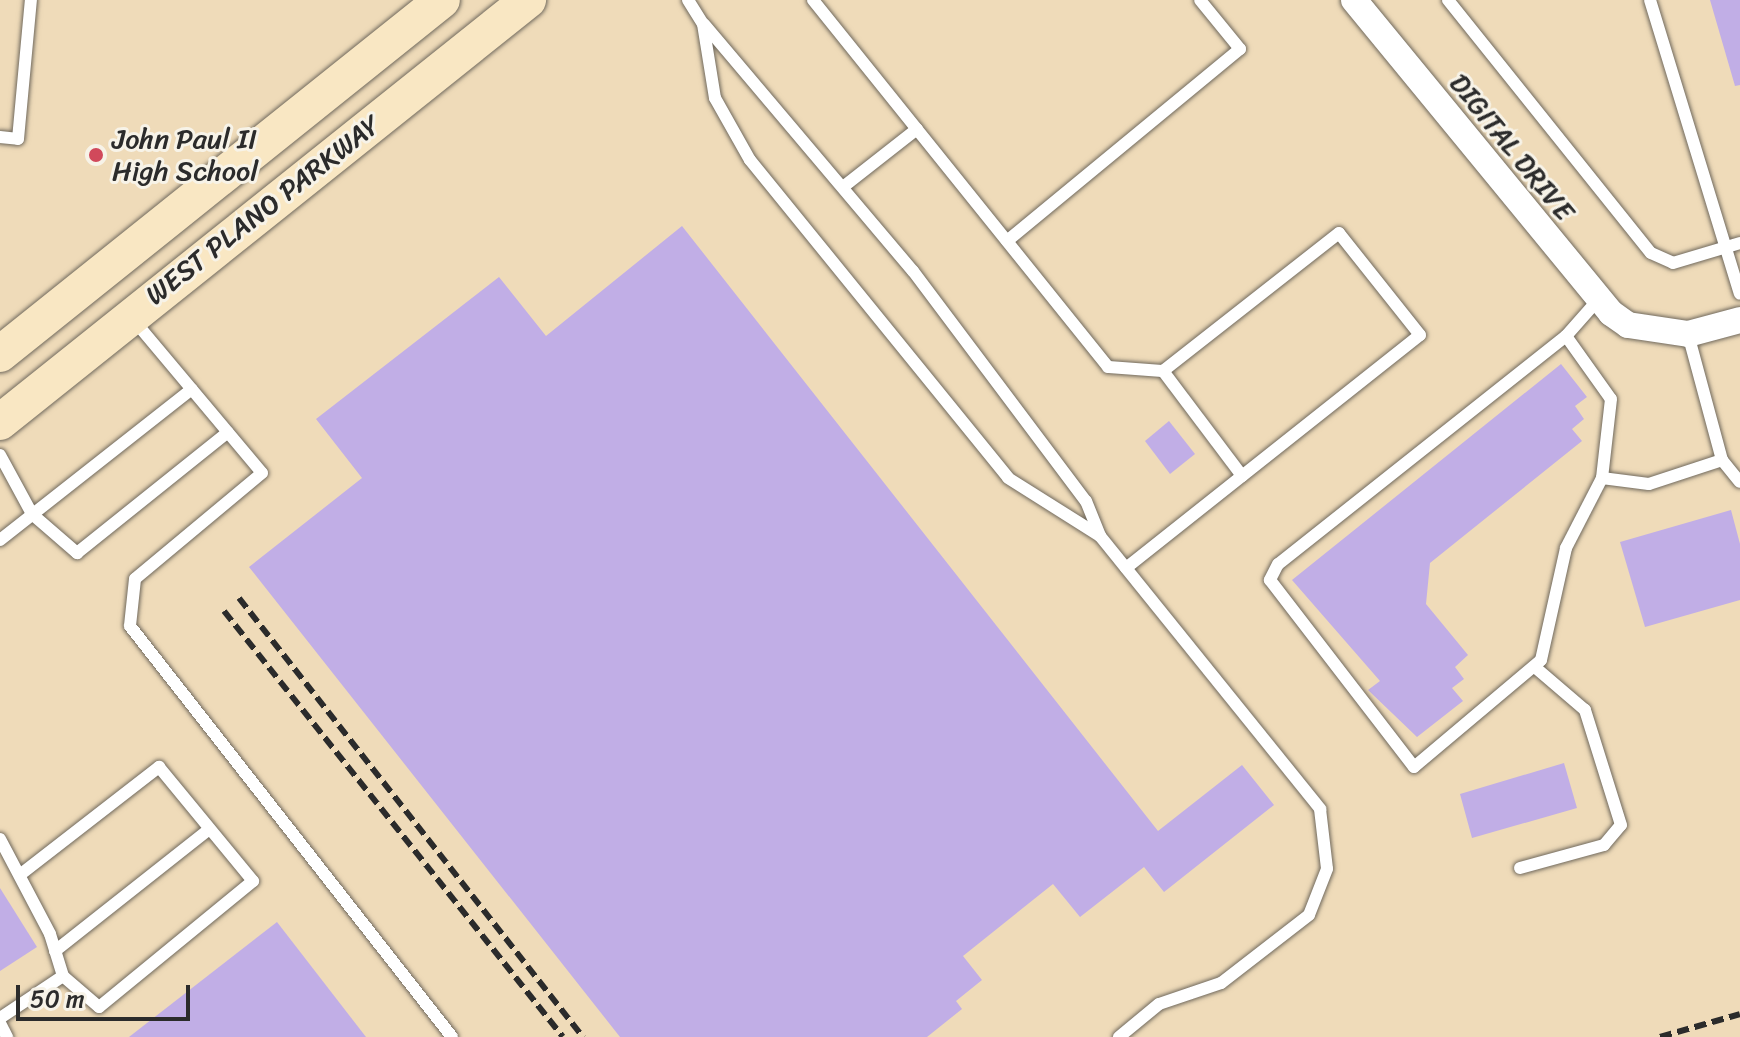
<!DOCTYPE html>
<style>
body{margin:0}
#map{position:relative;width:1740px;height:1037px;overflow:hidden;background:#efdbb9;font-family:Sriracha,sans-serif}
div>[style]{position:absolute}
.building>*{inset:0;background:#c1aee6}
.roads{filter:drop-shadow(0 0 2px #70695d) drop-shadow(0 0 2px #70695d)}
.lane>*{height:12px;margin:-6px;padding:0 6px;transform-origin:6px;border-radius:6px;background:#fff}
.street>*{height:26px;margin:-13px;padding:0 13px;transform-origin:13px;border-radius:13px;background:#fff}
.secondary>*{height:36px;margin:-18px;padding:0 18px;transform-origin:18px;border-radius:18px;background:#f9e7c3}
.rail>*{height:6px;margin-top:-3px;transform-origin:0;background:repeating-linear-gradient(90deg,#2b2b2b 0 12px,transparent 0 18px)}
.dots>*{width:22px;height:22px;translate:-50% -50%;box-sizing:border-box;border:4px solid #f7f3e8;border-radius:50%}
span{translate:-50% -50%;white-space:nowrap;text-align:center;line-height:1.15;-webkit-text-stroke:6px #f7f3e8;paint-order:stroke}
.poi-label{font-size:28px;color:#2b2b2b}
.left{translate:0 -50%;text-align:left}
.street-label{font-size:28px;color:#2b2b2b}
.scale{position:absolute;left:16px;top:985px;width:174px;height:36px;box-sizing:border-box;border:4px solid #2b2b2b;border-top:0;padding-left:10px;font-size:24px;line-height:28px;white-space:nowrap;color:#2b2b2b;-webkit-text-stroke:6px #f7f3e8;paint-order:stroke}
</style>
<div id="map">
<div class="building">
<div style="clip-path:polygon(1710px 0,1740px 0,1740px 85px,1735px 86px)"></div>
<div style="clip-path:polygon(682px 226px,1158px 831px,1242px 765px,1274px 805px,1164px 892px,1144px 867px,1080px 917px,1053px 884px,963px 956px,982px 980px,956px 1001px,962px 1009px,927px 1037px,620px 1037px,249px 567px,362px 478px,316px 419px,499px 277px,546px 336px)"></div>
<div style="clip-path:polygon(1561px 364px,1587px 397px,1575px 406px,1584px 419px,1572px 429px,1582px 441px,1430px 563px,1426px 604px,1468px 655px,1455px 667px,1464px 679px,1452px 688px,1463px 701px,1417px 737px,1368px 690px,1380px 681px,1292px 580px)"></div>
<div style="clip-path:polygon(1169px 421px,1195px 454px,1170px 474px,1145px 441px)"></div>
<div style="clip-path:polygon(1731px 510px,1740px 544px,1740px 600px,1645px 627px,1620px 542px)"></div>
<div style="clip-path:polygon(1564px 763px,1577px 808px,1472px 838px,1460px 794px)"></div>
<div style="clip-path:polygon(0 888px,37px 947px,0 971px)"></div>
<div style="clip-path:polygon(277px 922px,366px 1037px,129px 1037px)"></div>
</div>
<div class="roads">
<div class="lane">
<div style="left:688px;top:0;width:28px;rotate:58deg"></div>
<div style="left:703px;top:24px;width:75px;rotate:80.8deg"></div>
<div style="left:715px;top:98px;width:71px;rotate:60.6deg"></div>
<div style="left:750px;top:160px;width:409px;rotate:50.9deg"></div>
<div style="left:1008px;top:478px;width:109px;rotate:32.2deg"></div>
<div style="left:1100px;top:536px;width:351px;rotate:51.1deg"></div>
<div style="left:1320px;top:809px;width:60px;rotate:83.3deg"></div>
<div style="left:1327px;top:869px;width:49px;rotate:111.4deg"></div>
<div style="left:1309px;top:915px;width:111px;rotate:142.3deg"></div>
<div style="left:1221px;top:983px;width:65px;rotate:161.3deg"></div>
<div style="left:1159px;top:1004px;width:52px;rotate:140.5deg"></div>
<div style="left:813px;top:0;width:471px;rotate:51.2deg"></div>
<div style="left:1108px;top:367px;width:55px;rotate:4.2deg"></div>
<div style="left:1448px;top:0;width:324px;rotate:51.3deg"></div>
<div style="left:1651px;top:253px;width:24px;rotate:24deg"></div>
<div style="left:1673px;top:263px;width:70px;rotate:-16.6deg"></div>
<div style="left:1650px;top:0;width:307px;rotate:73deg"></div>
<div style="left:704px;top:24px;width:324px;rotate:49.8deg"></div>
<div style="left:913px;top:271px;width:288px;rotate:53.1deg"></div>
<div style="left:1086px;top:501px;width:38px;rotate:68deg"></div>
<div style="left:0;top:137px;width:18px;rotate:6deg"></div>
<div style="left:18px;top:139px;width:140px;rotate:-84.7deg"></div>
<div style="left:843px;top:187px;width:94px;rotate:-38.1deg"></div>
<div style="left:1007px;top:241px;width:302px;rotate:-39.5deg"></div>
<div style="left:1240px;top:49px;width:63px;rotate:-129.2deg"></div>
<div style="left:1597px;top:301px;width:47px;rotate:131.5deg"></div>
<div style="left:1566px;top:336px;width:77px;rotate:54.5deg"></div>
<div style="left:1611px;top:399px;width:80px;rotate:96.5deg"></div>
<div style="left:1602px;top:478px;width:47px;rotate:7.3deg"></div>
<div style="left:1649px;top:484px;width:77px;rotate:-18.2deg"></div>
<div style="left:132px;top:318px;width:202px;rotate:50deg"></div>
<div style="left:262px;top:473px;width:165px;rotate:140.2deg"></div>
<div style="left:135px;top:579px;width:47px;rotate:96.1deg"></div>
<div style="left:130px;top:626px;width:522px;rotate:51.92deg"></div>
<div style="left:1688px;top:334px;width:131px;rotate:74.9deg"></div>
<div style="left:1722px;top:460px;width:28px;rotate:51deg"></div>
<div style="left:1566px;top:336px;width:367px;rotate:141.6deg"></div>
<div style="left:1278px;top:564px;width:18px;rotate:117deg"></div>
<div style="left:1270px;top:580px;width:236px;rotate:52.4deg"></div>
<div style="left:1414px;top:767px;width:166px;rotate:-40.1deg"></div>
<div style="left:1541px;top:660px;width:115px;rotate:-77.4deg"></div>
<div style="left:1566px;top:548px;width:79px;rotate:-62.8deg"></div>
<div style="left:0;top:455px;width:67px;rotate:61.5deg"></div>
<div style="left:32px;top:514px;width:60px;rotate:40.9deg"></div>
<div style="left:77px;top:553px;width:193px;rotate:-38.7deg"></div>
<div style="left:0;top:540px;width:244px;rotate:-38.2deg"></div>
<div style="left:1126px;top:568px;width:148px;rotate:-38.4deg"></div>
<div style="left:1242px;top:476px;width:227px;rotate:-38.4deg"></div>
<div style="left:1420px;top:335px;width:130px;rotate:-128.5deg"></div>
<div style="left:1339px;top:233px;width:224px;rotate:141.9deg"></div>
<div style="left:1163px;top:371px;width:131px;rotate:53deg"></div>
<div style="left:0;top:839px;width:107px;rotate:62.2deg"></div>
<div style="left:50px;top:934px;width:44px;rotate:72.8deg"></div>
<div style="left:63px;top:976px;width:76px;rotate:146.3deg"></div>
<div style="left:1520px;top:868px;width:87px;rotate:-15.3deg"></div>
<div style="left:1604px;top:845px;width:26px;rotate:-50deg"></div>
<div style="left:1621px;top:825px;width:121px;rotate:-107.4deg"></div>
<div style="left:1585px;top:710px;width:65px;rotate:-139.4deg"></div>
<div style="left:21px;top:874px;width:175px;rotate:-37.8deg"></div>
<div style="left:159px;top:767px;width:148px;rotate:50.5deg"></div>
<div style="left:253px;top:881px;width:199px;rotate:140.7deg"></div>
<div style="left:99px;top:1007px;width:48px;rotate:-139.3deg"></div>
<div style="left:55px;top:951px;width:195px;rotate:-38.3deg"></div>
<div style="left:0;top:1023px;width:16px;rotate:63deg"></div>
</div>
<div class="street">
<div style="left:1354px;top:0;width:405px;rotate:50.6deg"></div>
<div style="left:1611px;top:313px;width:21px;rotate:35deg"></div>
<div style="left:1628px;top:325px;width:61px;rotate:8.5deg"></div>
<div style="left:1688px;top:334px;width:54px;rotate:-15.1deg"></div>
</div>
<div class="secondary">
<div style="left:0;top:354px;width:566px;rotate:-38.69deg"></div>
<div style="left:0;top:422px;width:676px;rotate:-38.63deg"></div>
</div>
</div>
<div class="rail">
<div style="left:239px;top:598px;width:558px;rotate:51.92deg"></div>
<div style="left:224px;top:611px;width:544px;rotate:51.49deg"></div>
<div style="left:1660px;top:1037px;width:83px;rotate:-16deg"></div>
</div>
<div class="dots">
<div style="left:96px;top:155px;background:#d1495b"></div>
</div>
<div class="poi-label">
<span class="left" style="left:112px;top:155px">John Paul II<br>High School</span>
</div>
<div class="street-label">
<span style="left:1512px;top:147px;rotate:51deg">DIGITAL DRIVE</span>
<span style="left:263px;top:210px;rotate:-38deg">WEST PLANO PARKWAY</span>
</div>
<div class="scale">50 m</div>
</div>
